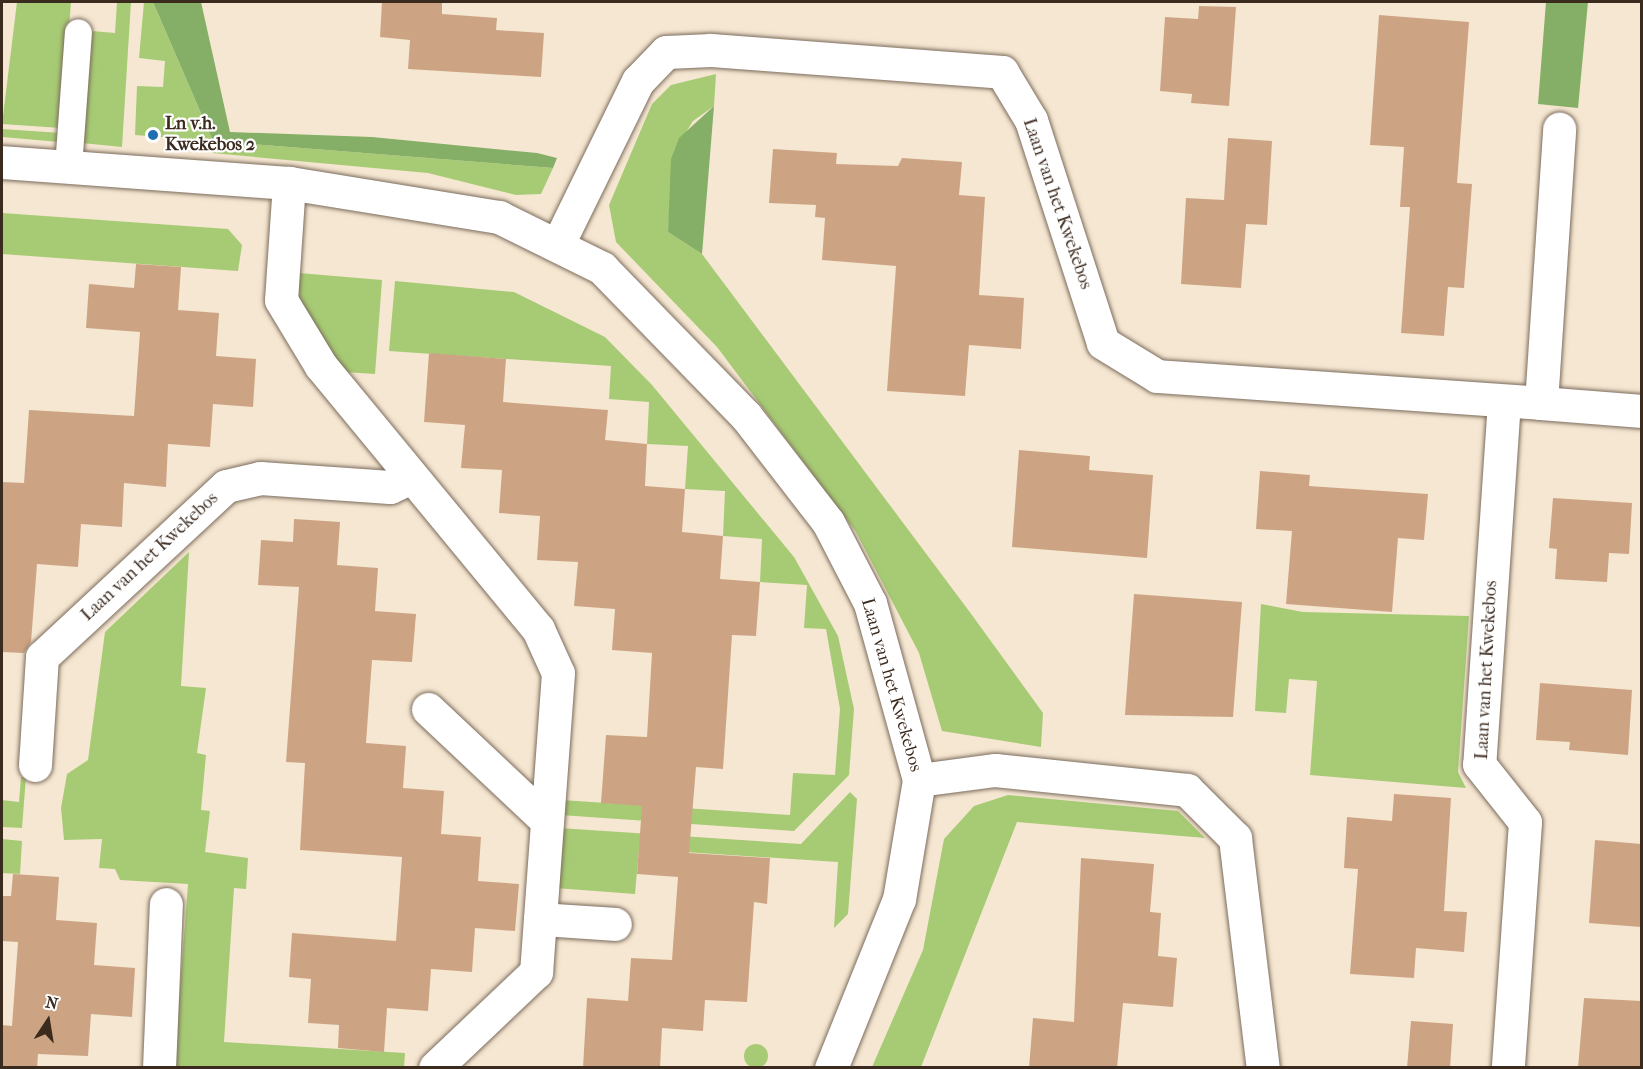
<!DOCTYPE html>
<style>
body{margin:0}
#map{position:relative;width:1643px;height:1069px;overflow:hidden;background:#f6e7d2;font-family:"IM FELL French Canon",serif}
div>[style]{position:absolute}
.green>*{inset:0;background:#a7cb74}
.round{border-radius:50%}
.forest>*{inset:0;background:#85af66}
.building>*{inset:0;background:#cda483}
.roads{filter:drop-shadow(0 0 2px #7c6c5d) drop-shadow(0 0 2px #7c6c5d)}
.lane>*{height:27px;margin:-13.5px;padding:0 13.5px;transform-origin:13.5px;border-radius:13.5px;background:#fff}
.street>*{height:33px;margin:-16.5px;padding:0 16.5px;transform-origin:16.5px;border-radius:16.5px;background:#fff}
.dots>*{width:16px;height:16px;translate:-50% -50%;box-sizing:border-box;border:3px solid #fff;border-radius:50%}
span{translate:-50% -50%;white-space:nowrap;text-align:center;line-height:1.15;-webkit-text-stroke:4.5px #fff;paint-order:stroke}
.poi-label{font-size:18px;color:#3b2a1e;font-weight:700}
.left{translate:0 -50%;text-align:left}
.street-label{font-size:18px;color:#3b2a1e}
.frame{position:absolute;inset:0;border:3px solid #3b2a1e;pointer-events:none}
.north{position:absolute;left:18px;top:991px;width:60px;height:60px;-webkit-text-stroke:4px #fff;paint-order:stroke;rotate:12deg;font-size:16px;font-weight:700;line-height:24px;text-align:center;color:#3b2a1e}
.north::after{content:'';display:block;margin:auto;width:21px;height:27px;background:#3b2a1e;clip-path:polygon(50% 0,100% 100%,50% 72%,0 100%)}
</style>
<div id="map">
<div class="green">
<div style="clip-path:polygon(17px 2px,71px 2px,61px 128px,2px 124px)"></div>
<div style="clip-path:polygon(117px 2px,131px 2px,122px 147px,82px 143px,92px 31px,115px 33px)"></div>
<div style="clip-path:polygon(144px 2px,153px 2px,213px 141px,553px 168px,541px 194px,516px 195px,428px 173px,212px 153px,212px 141px,135px 135px,137px 86px,163px 87px,165px 61px,139px 58px)"></div>
<div style="clip-path:polygon(716px 74px,714px 106px,693px 121px,674px 151px,668px 232px,702px 254px,969px 611px,1043px 713px,1041px 747px,942px 731px,919px 653px,856px 532px,717px 347px,616px 242px,609px 205px,652px 104px,671px 85px)"></div>
<div style="clip-path:polygon(2px 129px,61px 133px,60px 142px,2px 137px)"></div>
<div style="clip-path:polygon(2px 213px,228px 229px,242px 245px,238px 271px,2px 254px)"></div>
<div style="clip-path:polygon(299px 273px,382px 280px,375px 374px,344px 372px,299px 301px)"></div>
<div style="clip-path:polygon(395px 281px,514px 292px,605px 337px,652px 385px,794px 557px,838px 636px,854px 709px,849px 775px,794px 831px,560px 815px,561px 800px,790px 815px,793px 773px,835px 775px,840px 709px,826px 629px,804px 628px,807px 585px,760px 582px,762px 539px,723px 536px,725px 491px,685px 489px,688px 446px,647px 444px,649px 402px,609px 399px,611px 366px,389px 351px)"></div>
<div style="clip-path:polygon(189px 552px,181px 686px,206px 688px,197px 753px,206px 755px,201px 810px,210px 811px,205px 852px,248px 858px,246px 889px,234px 888px,224px 1042px,405px 1053px,404px 1067px,174px 1067px,188px 884px,120px 880px,115px 869px,99px 868px,102px 839px,64px 840px,61px 808px,67px 774px,88px 760px,105px 632px)"></div>
<div style="clip-path:polygon(1261px 604px,1303px 612px,1469px 616px,1458px 772px,1466px 788px,1310px 775px,1317px 681px,1289px 679px,1286px 713px,1255px 711px)"></div>
<div style="clip-path:polygon(21px 777px,26px 777px,22px 828px,2px 827px,2px 800px,19px 802px)"></div>
<div style="clip-path:polygon(850px 792px,857px 799px,848px 914px,834px 928px,838px 862px,639px 849px,635px 894px,555px 888px,559px 828px,801px 844px)"></div>
<div style="clip-path:polygon(1008px 795px,1178px 811px,1205px 838px,1017px 822px,921px 1067px,872px 1067px,923px 950px,944px 839px,974px 806px)"></div>
<div style="clip-path:polygon(2px 839px,22px 841px,20px 874px,2px 873px)"></div>
<div class="round" style="left:744px;top:1044px;width:24px;height:24px"></div>
</div>
<div class="forest">
<div style="clip-path:polygon(153px 2px,201px 2px,230px 132px,372px 137px,537px 153px,557px 158px,553px 168px,213px 141px)"></div>
<div style="clip-path:polygon(1546px 2px,1588px 2px,1578px 108px,1538px 104px)"></div>
<div style="clip-path:polygon(714px 106px,702px 254px,668px 232px,671px 159px,679px 138px)"></div>
</div>
<div class="building">
<div style="clip-path:polygon(382px 2px,442px 2px,442px 14px,497px 18px,496px 30px,544px 33px,541px 77px,408px 69px,410px 40px,380px 37px)"></div>
<div style="clip-path:polygon(1199px 6px,1236px 7px,1229px 106px,1191px 103px,1192px 94px,1160px 91px,1165px 17px,1198px 19px)"></div>
<div style="clip-path:polygon(1379px 15px,1469px 22px,1457px 183px,1472px 184px,1464px 288px,1448px 287px,1444px 336px,1401px 333px,1410px 207px,1400px 207px,1404px 147px,1370px 145px)"></div>
<div style="clip-path:polygon(1228px 138px,1272px 141px,1267px 225px,1246px 224px,1241px 288px,1181px 284px,1186px 198px,1224px 200px)"></div>
<div style="clip-path:polygon(773px 149px,837px 153px,836px 164px,898px 166px,902px 158px,962px 162px,959px 195px,985px 197px,979px 295px,1024px 298px,1021px 349px,969px 345px,965px 396px,887px 391px,896px 266px,822px 260px,825px 218px,815px 217px,816px 205px,769px 203px)"></div>
<div style="clip-path:polygon(136px 264px,181px 267px,178px 310px,219px 313px,216px 356px,256px 359px,253px 407px,213px 404px,210px 447px,168px 444px,166px 487px,124px 483px,122px 527px,81px 524px,78px 567px,37px 564px,31px 642px,24px 653px,2px 652px,2px 482px,24px 483px,29px 410px,134px 416px,140px 332px,86px 328px,89px 284px,134px 288px)"></div>
<div style="clip-path:polygon(429px 353px,506px 359px,503px 402px,608px 410px,605px 440px,647px 444px,645px 486px,685px 489px,682px 532px,723px 536px,720px 579px,760px 582px,756px 636px,732px 635px,723px 769px,696px 767px,689px 853px,770px 858px,767px 904px,754px 902px,747px 1002px,705px 1000px,703px 1031px,662px 1028px,660px 1068px,583px 1068px,587px 998px,628px 1001px,631px 958px,672px 960px,678px 877px,637px 874px,642px 806px,601px 803px,606px 735px,647px 737px,652px 653px,612px 650px,615px 609px,574px 606px,578px 562px,537px 560px,540px 516px,499px 513px,502px 470px,461px 468px,465px 425px,424px 422px)"></div>
<div style="clip-path:polygon(1019px 450px,1090px 456px,1089px 470px,1153px 475px,1147px 558px,1012px 547px)"></div>
<div style="clip-path:polygon(1260px 471px,1310px 475px,1309px 486px,1428px 494px,1424px 540px,1398px 538px,1392px 612px,1286px 604px,1292px 531px,1256px 529px)"></div>
<div style="clip-path:polygon(1553px 498px,1632px 503px,1629px 554px,1609px 553px,1607px 582px,1555px 579px,1557px 549px,1549px 548px)"></div>
<div style="clip-path:polygon(294px 519px,340px 522px,337px 565px,378px 568px,375px 611px,416px 614px,412px 662px,372px 660px,366px 743px,406px 746px,403px 788px,444px 791px,441px 834px,481px 837px,478px 881px,519px 884px,515px 931px,475px 928px,472px 972px,431px 969px,428px 1011px,387px 1008px,384px 1052px,338px 1048px,339px 1025px,308px 1023px,311px 979px,289px 977px,292px 933px,396px 941px,402px 857px,300px 850px,305px 763px,286px 762px,299px 587px,258px 585px,261px 540px,293px 542px)"></div>
<div style="clip-path:polygon(1134px 594px,1242px 602px,1233px 717px,1125px 715px)"></div>
<div style="clip-path:polygon(1540px 683px,1632px 690px,1628px 755px,1569px 750px,1570px 742px,1536px 740px)"></div>
<div style="clip-path:polygon(1394px 794px,1451px 798px,1444px 911px,1467px 912px,1464px 952px,1416px 948px,1414px 978px,1350px 974px,1358px 869px,1344px 868px,1347px 817px,1392px 821px)"></div>
<div style="clip-path:polygon(1595px 840px,1641px 844px,1641px 927px,1589px 923px)"></div>
<div style="clip-path:polygon(1081px 858px,1154px 864px,1150px 912px,1161px 913px,1158px 956px,1177px 958px,1173px 1007px,1123px 1003px,1117px 1068px,1029px 1068px,1033px 1018px,1074px 1022px)"></div>
<div style="clip-path:polygon(13px 874px,59px 877px,56px 920px,97px 923px,94px 965px,135px 968px,132px 1017px,91px 1014px,88px 1056px,38px 1054px,37px 1068px,2px 1068px,2px 1025px,12px 1026px,18px 942px,2px 941px,2px 896px,11px 896px)"></div>
<div style="clip-path:polygon(1584px 998px,1641px 1001px,1641px 1068px,1578px 1068px)"></div>
<div style="clip-path:polygon(1411px 1021px,1453px 1024px,1450px 1068px,1407px 1068px)"></div>
</div>
<div class="roads">
<div class="lane">
<div style="left:68px;top:167px;width:135px;rotate:-85.8deg"></div>
</div>
<div class="street">
<div style="left:2px;top:162px;width:288px;rotate:4.2deg"></div>
<div style="left:289px;top:183px;width:213px;rotate:9.2deg"></div>
<div style="left:499px;top:217px;width:115px;rotate:26.3deg"></div>
<div style="left:602px;top:268px;width:206px;rotate:45.8deg"></div>
<div style="left:746px;top:416px;width:134px;rotate:52.3deg"></div>
<div style="left:828px;top:522px;width:91px;rotate:62.6deg"></div>
<div style="left:870px;top:603px;width:184px;rotate:74.5deg"></div>
<div style="left:919px;top:780px;width:121px;rotate:99.5deg"></div>
<div style="left:899px;top:899px;width:182px;rotate:111.9deg"></div>
<div style="left:289px;top:183px;width:117px;rotate:93.9deg"></div>
<div style="left:281px;top:300px;width:77px;rotate:58.8deg"></div>
<div style="left:321px;top:366px;width:341px;rotate:50.5deg"></div>
<div style="left:538px;top:629px;width:48px;rotate:65.6deg"></div>
<div style="left:558px;top:673px;width:300px;rotate:94.2deg"></div>
<div style="left:536px;top:972px;width:139px;rotate:136.5deg"></div>
<div style="left:558px;top:244px;width:182px;rotate:-63.9deg"></div>
<div style="left:638px;top:81px;width:40px;rotate:-46deg"></div>
<div style="left:666px;top:52px;width:45px;rotate:-2.5deg"></div>
<div style="left:711px;top:50px;width:292px;rotate:4.3deg"></div>
<div style="left:1002px;top:72px;width:56px;rotate:58.9deg"></div>
<div style="left:1031px;top:120px;width:234px;rotate:72.1deg"></div>
<div style="left:1103px;top:343px;width:63px;rotate:31.4deg"></div>
<div style="left:1157px;top:376px;width:385px;rotate:4deg"></div>
<div style="left:1541px;top:403px;width:275px;rotate:-86.2deg"></div>
<div style="left:1504px;top:401px;width:364px;rotate:93.9deg"></div>
<div style="left:1479px;top:764px;width:74px;rotate:51.6deg"></div>
<div style="left:1525px;top:822px;width:247px;rotate:94deg"></div>
<div style="left:1541px;top:403px;width:101px;rotate:4.5deg"></div>
<div style="left:428px;top:709px;width:163px;rotate:43.3deg"></div>
<div style="left:35px;top:765px;width:108px;rotate:-86.3deg"></div>
<div style="left:42px;top:657px;width:251px;rotate:-42.9deg"></div>
<div style="left:226px;top:486px;width:35px;rotate:-13deg"></div>
<div style="left:260px;top:478px;width:130px;rotate:4deg"></div>
<div style="left:390px;top:487px;width:21px;rotate:-25deg"></div>
<div style="left:919px;top:780px;width:77px;rotate:-7.5deg"></div>
<div style="left:995px;top:770px;width:193px;rotate:5.9deg"></div>
<div style="left:1187px;top:790px;width:68px;rotate:45deg"></div>
<div style="left:1235px;top:838px;width:232px;rotate:83.1deg"></div>
<div style="left:540px;top:919px;width:75px;rotate:3.8deg"></div>
<div style="left:159px;top:1068px;width:164px;rotate:-87.6deg"></div>
</div>
</div>
<div class="dots">
<div style="left:153px;top:135px;background:#1f6fb2"></div>
</div>
<div class="poi-label">
<span class="left" style="left:165px;top:135px">Ln v.h.<br>Kwekebos 2</span>
</div>
<div class="street-label">
<span style="left:1057px;top:204px;rotate:71deg">Laan van het Kwekebos</span>
<span style="left:150px;top:557px;rotate:-43deg">Laan van het Kwekebos</span>
<span style="left:1487px;top:670px;rotate:-87deg">Laan van het Kwekebos</span>
<span style="left:891px;top:685px;rotate:74deg">Laan van het Kwekebos</span>
</div>
<div class="frame"></div>
<div class="north">N</div>
</div>
